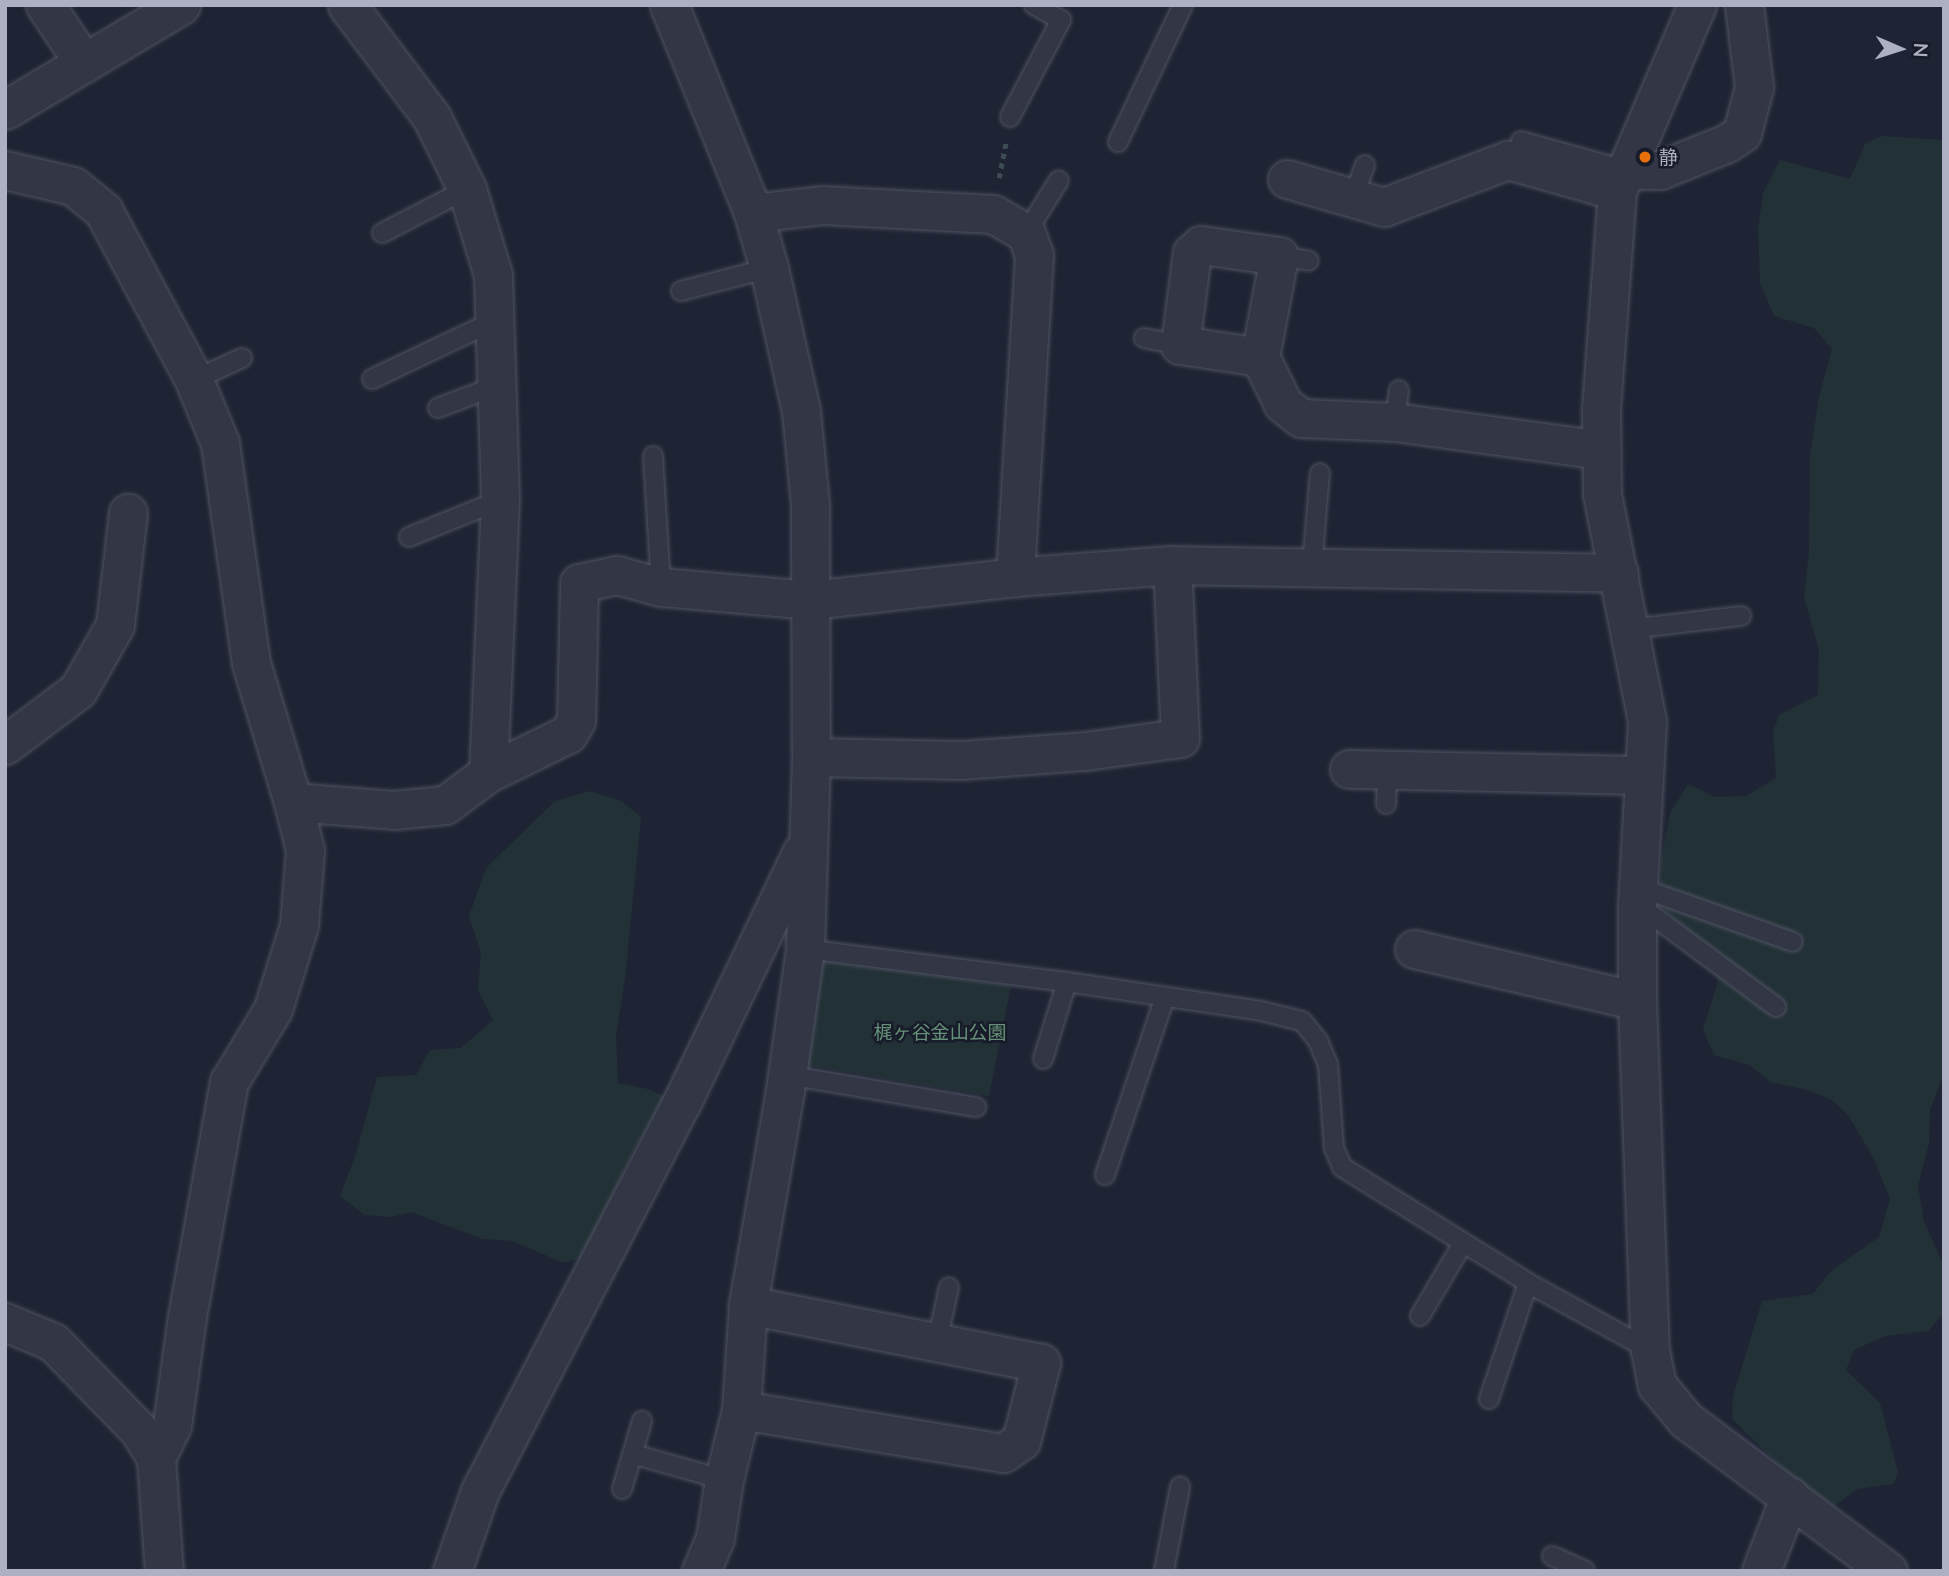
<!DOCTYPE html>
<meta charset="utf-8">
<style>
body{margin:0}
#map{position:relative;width:1949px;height:1576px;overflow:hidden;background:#1f2434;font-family:Lato,"Noto Sans JP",sans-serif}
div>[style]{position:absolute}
.green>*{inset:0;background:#223136}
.path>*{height:4.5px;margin-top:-2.25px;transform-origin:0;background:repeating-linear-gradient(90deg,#3e4c53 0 5px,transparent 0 10px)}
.roads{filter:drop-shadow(0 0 2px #505363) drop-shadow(0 0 2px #505363)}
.lane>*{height:18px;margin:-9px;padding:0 9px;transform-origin:9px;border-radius:9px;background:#323645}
.street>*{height:37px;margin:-18.5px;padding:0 18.5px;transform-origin:18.5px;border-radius:18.5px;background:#323645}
.dots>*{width:19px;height:19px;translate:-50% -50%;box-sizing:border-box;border:4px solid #181b29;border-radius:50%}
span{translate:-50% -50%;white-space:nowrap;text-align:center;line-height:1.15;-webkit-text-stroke:5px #181b29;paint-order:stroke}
.poi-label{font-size:19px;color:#acb0c2}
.left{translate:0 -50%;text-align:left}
.park-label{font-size:19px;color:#659178}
.frame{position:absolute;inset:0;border:7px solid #acb0c2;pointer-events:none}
.north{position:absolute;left:1865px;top:14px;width:70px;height:70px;-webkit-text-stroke:5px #181b29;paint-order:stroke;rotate:93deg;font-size:19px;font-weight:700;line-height:28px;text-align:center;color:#acb0c2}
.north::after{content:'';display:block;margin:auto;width:24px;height:32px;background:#acb0c2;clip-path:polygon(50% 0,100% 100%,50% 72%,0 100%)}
</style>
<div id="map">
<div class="green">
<div style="clip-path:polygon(1881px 136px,1944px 140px,1944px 1073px,1930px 1110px,1929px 1143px,1918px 1186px,1924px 1222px,1944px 1265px,1944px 1313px,1928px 1331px,1886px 1336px,1854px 1350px,1846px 1370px,1880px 1403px,1898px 1472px,1894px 1484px,1857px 1489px,1833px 1507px,1816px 1501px,1732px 1419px,1733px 1396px,1762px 1301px,1813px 1294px,1831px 1271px,1879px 1237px,1890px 1199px,1873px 1157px,1848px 1115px,1832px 1100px,1808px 1090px,1771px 1082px,1749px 1065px,1714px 1055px,1703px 1030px,1718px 981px,1703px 949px,1660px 905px,1661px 861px,1670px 813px,1688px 784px,1715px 797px,1746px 796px,1776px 778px,1773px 732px,1779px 715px,1818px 695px,1819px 650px,1804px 597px,1809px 551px,1810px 455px,1819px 397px,1832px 349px,1814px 328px,1774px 316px,1760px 283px,1758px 229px,1763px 193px,1780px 160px,1850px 179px,1865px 144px)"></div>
<div style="clip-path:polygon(590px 791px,621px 801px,641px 817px,625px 979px,616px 1035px,618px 1083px,648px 1089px,666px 1097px,634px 1149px,604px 1215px,579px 1259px,564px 1263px,512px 1241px,483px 1239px,411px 1212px,391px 1217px,364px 1215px,340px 1196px,356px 1154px,377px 1077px,416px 1075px,430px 1050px,461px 1048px,493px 1020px,478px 990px,481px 952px,469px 916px,486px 868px,555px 801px)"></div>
<div style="clip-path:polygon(817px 957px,1011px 986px,989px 1096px,799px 1064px)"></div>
</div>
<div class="path">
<div style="left:999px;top:178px;width:37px;rotate:-79deg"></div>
</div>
<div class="roads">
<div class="lane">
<div style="left:1010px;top:117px;width:110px;rotate:-62.3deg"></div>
<div style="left:1061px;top:20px;width:31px;rotate:-151deg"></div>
<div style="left:1521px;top:141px;width:108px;rotate:15.6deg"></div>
<div style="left:1118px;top:142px;width:152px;rotate:-64.6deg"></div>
<div style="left:1353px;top:198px;width:35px;rotate:-70deg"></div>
<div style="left:382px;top:233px;width:96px;rotate:-27.4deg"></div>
<div style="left:1026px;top:233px;width:62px;rotate:-58.1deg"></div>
<div style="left:1279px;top:256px;width:30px;rotate:9deg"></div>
<div style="left:681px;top:291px;width:91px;rotate:-14.6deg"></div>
<div style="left:1144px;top:338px;width:37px;rotate:11deg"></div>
<div style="left:372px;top:379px;width:137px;rotate:-25.4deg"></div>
<div style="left:194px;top:380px;width:53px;rotate:-24.6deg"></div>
<div style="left:438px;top:408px;width:64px;rotate:-21deg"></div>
<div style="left:1395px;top:422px;width:32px;rotate:-83deg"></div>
<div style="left:653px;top:456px;width:131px;rotate:86.5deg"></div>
<div style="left:409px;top:537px;width:98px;rotate:-22.1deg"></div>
<div style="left:1312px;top:566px;width:93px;rotate:-85.1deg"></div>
<div style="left:1630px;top:629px;width:112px;rotate:-6.7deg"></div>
<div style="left:1386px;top:804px;width:34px;rotate:-88deg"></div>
<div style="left:1638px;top:887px;width:164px;rotate:19.5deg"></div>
<div style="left:1637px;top:904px;width:173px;rotate:36.5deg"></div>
<div style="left:805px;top:949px;width:264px;rotate:7.2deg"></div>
<div style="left:1067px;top:982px;width:196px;rotate:8.5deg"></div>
<div style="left:1261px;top:1011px;width:42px;rotate:13.7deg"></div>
<div style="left:1302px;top:1021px;width:26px;rotate:51deg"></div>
<div style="left:1318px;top:1041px;width:26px;rotate:67deg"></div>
<div style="left:1328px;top:1065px;width:83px;rotate:85.9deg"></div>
<div style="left:1334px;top:1148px;width:21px;rotate:67deg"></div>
<div style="left:1342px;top:1167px;width:219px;rotate:31.9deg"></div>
<div style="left:1528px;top:1283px;width:139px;rotate:28.8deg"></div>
<div style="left:1043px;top:1059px;width:81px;rotate:-72.7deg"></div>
<div style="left:787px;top:1075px;width:192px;rotate:9.6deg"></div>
<div style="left:1105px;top:1175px;width:188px;rotate:-71.4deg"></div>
<div style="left:1420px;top:1316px;width:85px;rotate:-59.5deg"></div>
<div style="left:937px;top:1342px;width:56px;rotate:-77.7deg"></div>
<div style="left:1489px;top:1399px;width:122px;rotate:-71.4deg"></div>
<div style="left:633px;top:1454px;width:95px;rotate:15.9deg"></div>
<div style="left:622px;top:1489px;width:71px;rotate:-73.6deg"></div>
<div style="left:1552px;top:1556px;width:36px;rotate:24deg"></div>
<div style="left:1164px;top:1571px;width:86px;rotate:-79.2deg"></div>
</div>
<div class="street">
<div style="left:45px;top:5px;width:70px;rotate:56.1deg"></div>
<div style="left:347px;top:5px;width:141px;rotate:53deg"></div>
<div style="left:432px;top:118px;width:79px;rotate:63.8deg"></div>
<div style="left:467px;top:189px;width:90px;rotate:73.2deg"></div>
<div style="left:493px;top:275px;width:225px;rotate:88.2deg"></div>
<div style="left:500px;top:500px;width:273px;rotate:92.5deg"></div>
<div style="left:669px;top:5px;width:224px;rotate:68deg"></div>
<div style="left:753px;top:213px;width:57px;rotate:73.8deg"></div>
<div style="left:769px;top:268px;width:147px;rotate:77.4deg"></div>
<div style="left:801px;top:411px;width:94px;rotate:84.5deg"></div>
<div style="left:810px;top:505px;width:252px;rotate:89.8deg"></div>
<div style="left:811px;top:757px;width:192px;rotate:91.8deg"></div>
<div style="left:805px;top:949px;width:142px;rotate:98.1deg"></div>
<div style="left:785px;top:1090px;width:218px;rotate:99.8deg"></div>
<div style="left:748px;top:1305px;width:105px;rotate:93.8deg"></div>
<div style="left:741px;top:1410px;width:72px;rotate:103.7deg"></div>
<div style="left:724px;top:1480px;width:59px;rotate:98.8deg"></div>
<div style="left:715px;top:1538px;width:36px;rotate:113deg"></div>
<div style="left:1697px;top:5px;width:202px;rotate:113.3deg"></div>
<div style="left:1617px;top:191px;width:220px;rotate:94.2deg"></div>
<div style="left:1601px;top:410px;width:84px;rotate:89.3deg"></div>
<div style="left:1602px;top:494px;width:231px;rotate:78.8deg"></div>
<div style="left:1647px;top:721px;width:183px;rotate:93.1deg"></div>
<div style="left:1637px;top:904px;width:97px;rotate:90deg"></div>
<div style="left:1637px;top:1001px;width:349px;rotate:87.9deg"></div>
<div style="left:1650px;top:1350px;width:36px;rotate:79deg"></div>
<div style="left:1657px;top:1385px;width:45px;rotate:50.4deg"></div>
<div style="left:1686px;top:1420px;width:252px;rotate:36.8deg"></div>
<div style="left:5px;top:110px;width:205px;rotate:-30.8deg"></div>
<div style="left:5px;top:170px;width:70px;rotate:13.2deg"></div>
<div style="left:73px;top:186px;width:38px;rotate:39deg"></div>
<div style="left:103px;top:210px;width:193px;rotate:61.8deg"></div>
<div style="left:194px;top:380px;width:68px;rotate:67.6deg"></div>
<div style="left:220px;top:443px;width:222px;rotate:82deg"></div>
<div style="left:251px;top:663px;width:145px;rotate:73.2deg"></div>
<div style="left:1625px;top:170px;width:35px"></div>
<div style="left:1660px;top:170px;width:72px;rotate:-21.9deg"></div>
<div style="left:1727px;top:143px;width:18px;rotate:-34deg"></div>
<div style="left:1742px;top:133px;width:48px;rotate:-75.4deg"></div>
<div style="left:1754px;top:87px;width:83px;rotate:-97deg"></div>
<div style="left:1287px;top:179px;width:101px;rotate:16.1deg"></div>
<div style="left:1384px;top:207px;width:133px;rotate:-20.8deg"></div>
<div style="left:1508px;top:160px;width:113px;rotate:15.9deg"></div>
<div style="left:753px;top:213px;width:69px;rotate:-6.6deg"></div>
<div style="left:822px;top:205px;width:171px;rotate:3deg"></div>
<div style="left:993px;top:214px;width:38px;rotate:30deg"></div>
<div style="left:1026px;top:233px;width:23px;rotate:70deg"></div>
<div style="left:1034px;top:255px;width:323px;rotate:93.4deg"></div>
<div style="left:1260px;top:357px;width:81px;rotate:-171.5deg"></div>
<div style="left:1180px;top:345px;width:93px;rotate:-82.6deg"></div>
<div style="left:1192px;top:253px;width:12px;rotate:-42deg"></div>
<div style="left:1201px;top:245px;width:79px;rotate:8deg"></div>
<div style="left:1279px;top:256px;width:103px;rotate:100.7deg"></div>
<div style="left:1260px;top:357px;width:52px;rotate:63.9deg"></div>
<div style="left:1283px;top:404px;width:23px;rotate:38deg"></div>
<div style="left:1301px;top:418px;width:94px;rotate:2.4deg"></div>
<div style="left:1395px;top:422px;width:208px;rotate:7.7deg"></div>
<div style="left:5px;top:745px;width:91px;rotate:-37deg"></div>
<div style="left:78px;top:690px;width:75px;rotate:-60.4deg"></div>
<div style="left:115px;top:625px;width:113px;rotate:-83.4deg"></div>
<div style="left:811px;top:757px;width:151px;rotate:1.1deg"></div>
<div style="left:962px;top:760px;width:124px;rotate:-4.2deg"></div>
<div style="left:1086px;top:751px;width:95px;rotate:-7.9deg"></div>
<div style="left:1180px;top:738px;width:173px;rotate:-92.6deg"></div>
<div style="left:1349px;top:769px;width:295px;rotate:1.2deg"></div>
<div style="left:1414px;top:949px;width:229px;rotate:13.1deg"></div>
<div style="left:5px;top:1322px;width:52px;rotate:22.6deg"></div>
<div style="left:53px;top:1342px;width:122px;rotate:45.7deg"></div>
<div style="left:138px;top:1429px;width:34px;rotate:58deg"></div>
<div style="left:156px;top:1458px;width:113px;rotate:86deg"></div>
<div style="left:741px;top:1410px;width:266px;rotate:9.3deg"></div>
<div style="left:1003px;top:1453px;width:22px;rotate:-34deg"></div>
<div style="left:1021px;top:1441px;width:81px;rotate:-75.6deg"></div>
<div style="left:1041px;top:1363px;width:299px;rotate:-168.8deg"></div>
<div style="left:156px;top:1458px;width:37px;rotate:-64deg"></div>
<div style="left:172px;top:1425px;width:109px;rotate:-82.1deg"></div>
<div style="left:187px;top:1317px;width:239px;rotate:-79.9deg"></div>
<div style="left:229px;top:1082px;width:85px;rotate:-58.9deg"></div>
<div style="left:273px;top:1009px;width:88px;rotate:-72.8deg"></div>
<div style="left:299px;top:925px;width:75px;rotate:-85.4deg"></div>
<div style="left:305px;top:850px;width:49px;rotate:-104deg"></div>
<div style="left:293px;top:802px;width:101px;rotate:4.5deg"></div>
<div style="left:394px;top:810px;width:51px;rotate:-5.6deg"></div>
<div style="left:445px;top:805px;width:54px;rotate:-36.7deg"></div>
<div style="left:488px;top:773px;width:89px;rotate:-26deg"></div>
<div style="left:568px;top:734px;width:16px;rotate:-60deg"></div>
<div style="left:576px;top:720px;width:137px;rotate:-88.7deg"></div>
<div style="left:579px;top:583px;width:39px;rotate:-12deg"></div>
<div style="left:617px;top:575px;width:46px;rotate:15.3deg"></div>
<div style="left:661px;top:587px;width:151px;rotate:5deg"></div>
<div style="left:811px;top:600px;width:205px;rotate:-6.4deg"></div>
<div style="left:1015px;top:577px;width:157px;rotate:-4.4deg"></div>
<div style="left:1172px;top:565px;width:447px;rotate:1deg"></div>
<div style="left:452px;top:1571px;width:85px;rotate:-70.7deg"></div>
<div style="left:480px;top:1491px;width:438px;rotate:-62.6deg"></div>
<div style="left:682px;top:1102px;width:277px;rotate:-64.4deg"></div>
<div style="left:1761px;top:1571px;width:80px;rotate:-68.9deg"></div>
</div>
</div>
<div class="dots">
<div style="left:1645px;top:157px;background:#e8710a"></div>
</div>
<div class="poi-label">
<span class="left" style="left:1659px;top:157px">静</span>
</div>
<div class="park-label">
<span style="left:940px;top:1032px">梶ヶ谷金山公園</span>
</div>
<div class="frame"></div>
<div class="north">N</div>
</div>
